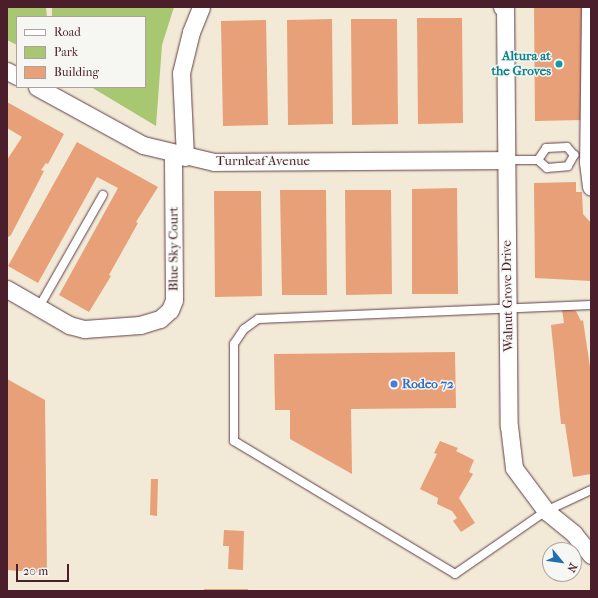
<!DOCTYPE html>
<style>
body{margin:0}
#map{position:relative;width:598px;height:598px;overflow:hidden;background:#f2ead7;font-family:"IM FELL French Canon",serif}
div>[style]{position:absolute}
.green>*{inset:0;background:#a7c871}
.building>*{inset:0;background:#e7a078}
.roads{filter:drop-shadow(0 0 1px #633d45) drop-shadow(0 0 1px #633d45)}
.lane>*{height:8px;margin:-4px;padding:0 4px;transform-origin:4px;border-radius:4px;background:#fff}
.street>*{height:17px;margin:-8.5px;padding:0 8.5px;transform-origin:8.5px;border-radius:8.5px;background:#fff}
.dots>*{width:11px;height:11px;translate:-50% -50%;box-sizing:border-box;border:2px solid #f6f6f2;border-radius:50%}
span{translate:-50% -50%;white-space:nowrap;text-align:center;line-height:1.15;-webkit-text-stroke:3px #f6f6f2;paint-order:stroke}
.culture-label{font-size:13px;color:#0d838f;font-weight:700}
.right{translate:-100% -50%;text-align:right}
.street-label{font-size:13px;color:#4a1f2b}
.shop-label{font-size:13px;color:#366cbe;font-weight:700}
.left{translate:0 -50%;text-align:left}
.frame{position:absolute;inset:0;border:8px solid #4a1f2b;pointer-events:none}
.legend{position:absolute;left:16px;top:16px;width:130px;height:72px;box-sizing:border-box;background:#f6f6f2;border:1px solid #b1a0a2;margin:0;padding:5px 7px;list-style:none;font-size:12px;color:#4a1f2b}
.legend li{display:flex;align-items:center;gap:8px;height:20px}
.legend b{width:20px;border:1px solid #b1a0a2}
.north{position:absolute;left:542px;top:542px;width:40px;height:40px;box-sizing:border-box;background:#f6f6f2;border:1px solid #b1a0a2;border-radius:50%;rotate:119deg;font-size:11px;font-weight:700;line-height:16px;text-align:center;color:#4a1f2b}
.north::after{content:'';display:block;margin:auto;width:14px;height:18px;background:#1f6fb2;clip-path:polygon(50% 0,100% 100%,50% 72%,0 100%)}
.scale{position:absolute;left:16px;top:564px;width:53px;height:18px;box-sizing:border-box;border:2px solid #4a1f2b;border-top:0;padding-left:5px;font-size:12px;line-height:14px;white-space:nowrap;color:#4a1f2b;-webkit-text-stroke:3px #f6f6f2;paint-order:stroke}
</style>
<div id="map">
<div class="green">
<div style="clip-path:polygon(7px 7px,46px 7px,47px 17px,17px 17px,17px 45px,7px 40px)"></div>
<div style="clip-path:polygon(52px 7px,174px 7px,162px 45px,156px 126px,91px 87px,145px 87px,145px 17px,52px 17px)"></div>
</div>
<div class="building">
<div style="clip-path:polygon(534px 7px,582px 7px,583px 120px,535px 121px)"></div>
<div style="clip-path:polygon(417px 18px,462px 18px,463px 123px,418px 124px)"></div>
<div style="clip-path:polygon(332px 19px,333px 124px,288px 125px,287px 20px)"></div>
<div style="clip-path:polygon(351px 19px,397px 19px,398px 124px,352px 125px)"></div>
<div style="clip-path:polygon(266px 20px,268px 125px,223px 126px,221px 21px)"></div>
<div style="clip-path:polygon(7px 102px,64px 134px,48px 164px,46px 163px,41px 170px,44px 171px,11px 235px,7px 238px,7px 160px,22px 137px,7px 128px)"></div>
<div style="clip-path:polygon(77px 142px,158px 187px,136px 222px,138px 223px,109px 275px,111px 276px,89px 312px,59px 295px,118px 188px,97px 177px,38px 283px,8px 266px)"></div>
<div style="clip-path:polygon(576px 182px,576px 192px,582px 192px,583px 214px,591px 223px,591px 281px,535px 278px,534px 183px)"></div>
<div style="clip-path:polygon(457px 188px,458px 294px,412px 294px,412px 189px)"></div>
<div style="clip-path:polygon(280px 190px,326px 190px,327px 295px,282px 295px)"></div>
<div style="clip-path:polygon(345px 190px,391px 190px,392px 294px,346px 295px)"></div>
<div style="clip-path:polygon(214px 191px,261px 191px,262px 296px,215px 297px)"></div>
<div style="clip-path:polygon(568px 309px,576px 311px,581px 321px,583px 320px,591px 374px,591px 474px,573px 477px,565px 424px,561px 424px,551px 325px,564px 323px,562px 310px)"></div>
<div style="clip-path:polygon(455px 352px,456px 408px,351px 409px,352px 474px,290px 439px,290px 410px,275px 410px,274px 354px)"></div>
<div style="clip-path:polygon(7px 379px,45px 400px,47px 573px,7px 570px)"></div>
<div style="clip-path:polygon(440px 441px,458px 448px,456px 451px,474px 460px,469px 472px,473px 474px,459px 498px,475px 523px,461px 532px,453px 521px,457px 518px,452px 511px,437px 504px,438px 498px,420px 489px,437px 454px,434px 453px)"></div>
<div style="clip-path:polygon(151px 479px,158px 479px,157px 516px,150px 515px)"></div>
<div style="clip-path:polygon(224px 530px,244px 531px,243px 570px,228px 569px,229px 546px,223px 546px)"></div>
<div style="clip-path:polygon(204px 589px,248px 589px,248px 591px,204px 591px)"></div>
</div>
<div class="roads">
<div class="lane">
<div style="left:507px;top:160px;width:31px"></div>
<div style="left:538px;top:160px;width:12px;rotate:42deg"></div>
<div style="left:547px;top:168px;width:21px;rotate:-5deg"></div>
<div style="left:568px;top:166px;width:13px;rotate:-61deg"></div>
<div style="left:538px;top:160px;width:14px;rotate:-56deg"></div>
<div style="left:546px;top:148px;width:21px;rotate:-3deg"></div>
<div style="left:567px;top:147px;width:11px;rotate:49deg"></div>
<div style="left:591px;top:305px;width:333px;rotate:177.6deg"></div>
<div style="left:258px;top:319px;width:17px;rotate:144deg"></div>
<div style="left:244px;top:329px;width:18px;rotate:124deg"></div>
<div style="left:234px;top:344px;width:97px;rotate:90deg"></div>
<div style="left:234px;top:441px;width:258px;rotate:31deg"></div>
<div style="left:455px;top:574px;width:111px;rotate:-34.7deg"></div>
<div style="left:546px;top:511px;width:50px;rotate:-25deg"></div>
<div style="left:39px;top:307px;width:129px;rotate:-60.3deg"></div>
</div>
<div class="street">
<div style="left:502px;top:7px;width:3px"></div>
<div style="left:505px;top:7px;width:419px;rotate:89.5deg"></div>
<div style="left:509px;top:426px;width:42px;rotate:83.2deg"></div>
<div style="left:514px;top:468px;width:54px;rotate:53.3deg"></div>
<div style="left:546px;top:511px;width:36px;rotate:39deg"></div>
<div style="left:574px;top:534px;width:27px;rotate:51deg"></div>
<div style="left:590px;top:7px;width:155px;rotate:90.7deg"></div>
<div style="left:588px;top:162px;width:25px;rotate:83deg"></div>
<div style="left:7px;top:71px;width:11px;rotate:27deg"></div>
<div style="left:37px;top:87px;width:121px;rotate:28.7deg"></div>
<div style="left:143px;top:145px;width:73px;rotate:13.5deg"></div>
<div style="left:214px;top:162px;width:293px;rotate:-0.4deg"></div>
<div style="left:185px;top:157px;width:84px;rotate:-92.7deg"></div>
<div style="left:181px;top:73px;width:42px;rotate:-76.3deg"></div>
<div style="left:191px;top:32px;width:27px;rotate:-68deg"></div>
<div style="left:7px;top:289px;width:72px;rotate:30.1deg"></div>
<div style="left:69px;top:325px;width:16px;rotate:15deg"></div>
<div style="left:84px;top:329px;width:56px;rotate:-4.1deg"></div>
<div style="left:140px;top:325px;width:21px;rotate:-17deg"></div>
<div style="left:160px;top:319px;width:13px;rotate:-42deg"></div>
<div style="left:170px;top:310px;width:11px;rotate:-68deg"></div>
<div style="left:174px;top:300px;width:146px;rotate:-90.4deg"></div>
</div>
</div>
<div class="dots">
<div style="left:559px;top:64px;background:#0f9aa8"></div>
<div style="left:394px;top:384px;background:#3f7fe0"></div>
</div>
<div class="culture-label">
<span class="right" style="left:551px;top:64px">Altura at<br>the Groves</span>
</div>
<div class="street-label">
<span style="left:263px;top:161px">Turnleaf Avenue</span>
<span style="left:174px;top:249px;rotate:-90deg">Blue Sky Court</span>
<span style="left:508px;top:296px;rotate:-91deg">Walnut Grove Drive</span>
</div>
<div class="shop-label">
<span class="left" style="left:402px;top:384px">Rodeo 72</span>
</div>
<div class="frame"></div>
<ul class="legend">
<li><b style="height:5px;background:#fff"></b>Road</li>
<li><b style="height:11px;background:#a7c871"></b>Park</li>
<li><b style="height:11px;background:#e7a078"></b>Building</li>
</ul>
<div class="north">N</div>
<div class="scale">20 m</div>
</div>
